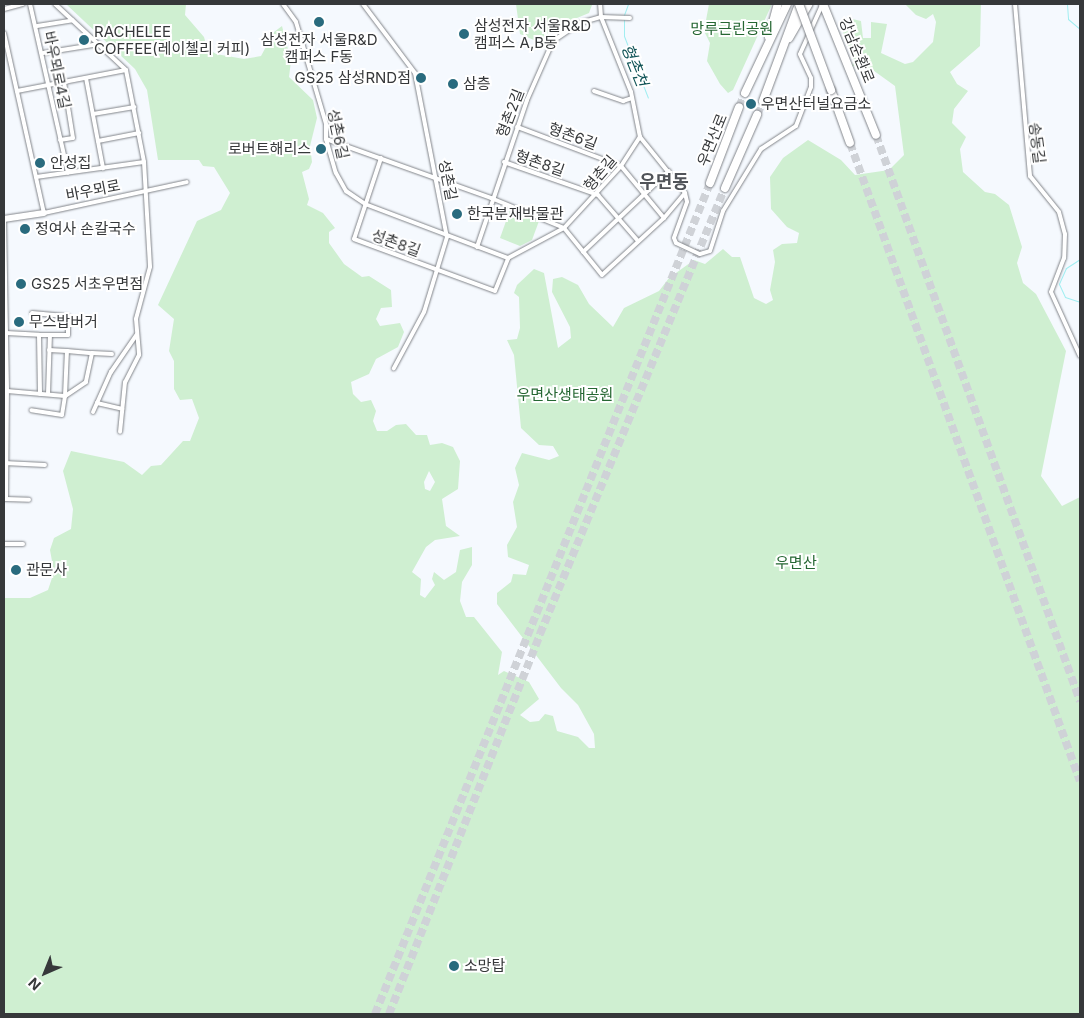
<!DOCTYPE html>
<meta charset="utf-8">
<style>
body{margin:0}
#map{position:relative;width:1084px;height:1018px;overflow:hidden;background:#f5f9fe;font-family:Inter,"Noto Sans KR",sans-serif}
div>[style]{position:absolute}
.green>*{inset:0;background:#cfefd1}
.stream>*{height:1px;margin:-0.5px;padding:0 0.5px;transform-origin:0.5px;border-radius:0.5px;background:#a1eef1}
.highway-tunnel>*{height:8px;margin-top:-4px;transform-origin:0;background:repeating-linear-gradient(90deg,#cfd2d7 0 8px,transparent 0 12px)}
.roads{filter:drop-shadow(0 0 1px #82858a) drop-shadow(0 0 1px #82858a)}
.street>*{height:4px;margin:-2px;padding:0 2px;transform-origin:2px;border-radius:2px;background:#fff}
.secondary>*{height:5.5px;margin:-2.75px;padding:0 2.75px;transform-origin:2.75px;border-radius:2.75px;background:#fff}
.highway>*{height:8px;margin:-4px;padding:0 4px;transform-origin:4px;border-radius:4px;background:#fff}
.bridges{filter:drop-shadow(0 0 1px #82858a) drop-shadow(0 0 1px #82858a)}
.highway-bridge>*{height:8px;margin:-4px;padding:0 4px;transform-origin:4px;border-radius:4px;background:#fff}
.dots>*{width:14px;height:14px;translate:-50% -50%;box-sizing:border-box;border:2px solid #fff;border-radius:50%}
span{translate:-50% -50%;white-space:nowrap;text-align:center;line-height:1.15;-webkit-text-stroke:4px #fff;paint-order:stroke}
.poi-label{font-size:15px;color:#36383a}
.left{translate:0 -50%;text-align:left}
.right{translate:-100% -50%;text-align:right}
.park-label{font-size:15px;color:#266733}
.street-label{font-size:15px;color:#36383a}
.water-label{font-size:16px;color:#0f5356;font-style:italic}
.quarter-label{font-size:18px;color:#515459;font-weight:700}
.frame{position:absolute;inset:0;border:5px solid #36383a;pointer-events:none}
.north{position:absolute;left:20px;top:948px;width:50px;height:50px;-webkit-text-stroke:4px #fff;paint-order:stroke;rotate:224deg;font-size:14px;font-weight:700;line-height:20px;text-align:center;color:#36383a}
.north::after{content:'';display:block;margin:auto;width:18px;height:22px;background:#36383a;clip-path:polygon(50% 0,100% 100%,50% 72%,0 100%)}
</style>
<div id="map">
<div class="green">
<div style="clip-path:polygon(evenodd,66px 4px,186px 4px,185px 15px,204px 37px,207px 48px,216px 54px,244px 59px,261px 56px,274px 32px,282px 26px,291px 61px,289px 77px,313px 100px,317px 118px,310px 146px,312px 162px,309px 169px,302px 172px,309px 199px,307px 205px,323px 213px,335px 228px,329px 232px,329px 243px,344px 264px,362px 277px,369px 276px,391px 290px,392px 307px,381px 308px,376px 319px,380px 326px,400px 323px,404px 332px,398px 347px,376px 359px,369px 374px,351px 382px,353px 394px,361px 402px,371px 400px,376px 411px,373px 421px,377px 431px,387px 431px,396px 425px,406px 424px,416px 435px,427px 435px,430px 445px,442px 443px,453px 447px,460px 461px,458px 489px,442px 499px,446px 526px,460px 536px,435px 540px,426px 547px,412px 572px,421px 579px,420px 595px,425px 598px,435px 585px,432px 579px,434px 572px,444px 580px,456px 572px,460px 550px,472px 547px,472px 565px,462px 582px,460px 601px,466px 617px,474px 617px,502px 652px,498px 675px,504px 671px,529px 682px,539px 699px,520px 715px,530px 722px,539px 721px,545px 714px,553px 716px,557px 731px,578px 737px,589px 748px,595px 748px,594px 734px,578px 705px,561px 688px,497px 604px,497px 593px,511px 582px,513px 574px,526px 575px,529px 565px,508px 557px,507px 545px,517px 527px,513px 502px,519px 485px,515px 468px,522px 453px,549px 460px,559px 456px,553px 446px,539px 445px,521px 428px,514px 355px,507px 340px,517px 339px,520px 328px,519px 297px,514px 293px,517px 285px,534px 269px,544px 273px,558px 348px,571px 338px,570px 327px,552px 292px,553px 279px,562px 277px,578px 285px,589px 304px,613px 327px,624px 308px,659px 291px,669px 278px,694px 260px,705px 264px,723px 249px,732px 257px,740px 257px,754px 298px,766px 304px,773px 300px,770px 290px,775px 262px,773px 250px,782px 244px,797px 243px,799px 233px,787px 227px,771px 209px,770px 177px,783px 158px,808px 140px,841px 160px,855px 175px,889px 170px,904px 155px,895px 86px,870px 68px,852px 66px,854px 60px,843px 32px,848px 18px,861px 21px,863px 38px,871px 38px,871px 22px,887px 24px,881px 53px,905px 64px,913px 62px,933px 42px,936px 22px,933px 14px,926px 19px,916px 15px,905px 4px,981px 4px,980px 46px,950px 72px,957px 84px,968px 91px,954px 109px,952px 123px,966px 137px,960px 149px,963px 172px,985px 192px,995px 194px,1009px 205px,1022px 247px,1017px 263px,1023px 283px,1036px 294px,1066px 351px,1041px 476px,1062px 506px,1080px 497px,1080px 1014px,4px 1014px,4px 598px,30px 598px,48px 590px,54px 572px,50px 550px,54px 538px,71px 529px,73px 509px,63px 471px,71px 451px,124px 462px,142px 475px,151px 466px,161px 465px,183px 441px,190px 441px,199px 418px,192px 399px,180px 400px,174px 389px,174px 361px,169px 351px,174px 319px,158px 305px,197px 221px,221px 210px,230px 193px,214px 167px,203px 166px,199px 160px,158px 160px,147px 90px,135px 69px,66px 4px,429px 471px,435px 482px,430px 491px,425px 489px,424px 482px,429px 471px)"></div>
<div style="clip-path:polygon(516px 4px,592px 4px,592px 5px,589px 13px,565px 23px,543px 44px,520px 34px)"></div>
<div style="clip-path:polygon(709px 4px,772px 4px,733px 90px,728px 93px,720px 84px,707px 61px,710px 43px,704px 31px)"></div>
<div style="clip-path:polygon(510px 210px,539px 221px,532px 240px,520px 246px,500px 238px)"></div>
</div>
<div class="stream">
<div style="left:628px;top:4px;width:12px;rotate:110deg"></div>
<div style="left:624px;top:15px;width:21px;rotate:90deg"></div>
<div style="left:624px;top:36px;width:66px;rotate:68.8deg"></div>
<div style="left:1067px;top:4px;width:15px;rotate:86deg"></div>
<div style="left:1068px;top:19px;width:16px;rotate:40deg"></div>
<div style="left:1080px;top:259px;width:17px;rotate:147deg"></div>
<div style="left:1066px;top:268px;width:17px;rotate:114deg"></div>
<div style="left:1059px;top:284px;width:14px;rotate:65deg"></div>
<div style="left:1065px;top:297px;width:16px;rotate:18deg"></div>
<div style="left:1080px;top:391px;width:2px;rotate:-90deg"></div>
</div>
<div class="highway-tunnel">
<div style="left:739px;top:107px;width:15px;rotate:-67deg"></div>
<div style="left:757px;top:115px;width:15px;rotate:-67deg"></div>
<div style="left:876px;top:135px;width:602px;rotate:70.18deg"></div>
<div style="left:850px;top:143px;width:678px;rotate:70.18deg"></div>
<div style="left:375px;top:1014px;width:896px;rotate:-68.04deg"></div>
<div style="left:389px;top:1014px;width:409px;rotate:-68.3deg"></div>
<div style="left:540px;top:634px;width:483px;rotate:-67.5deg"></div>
</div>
<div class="roads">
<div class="street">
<div style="left:30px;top:4px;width:173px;rotate:77.3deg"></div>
<div style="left:55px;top:4px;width:97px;rotate:42.9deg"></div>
<div style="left:126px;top:70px;width:94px;rotate:78.9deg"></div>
<div style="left:144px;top:162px;width:105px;rotate:86.7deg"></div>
<div style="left:150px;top:267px;width:54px;rotate:105.1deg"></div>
<div style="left:136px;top:319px;width:36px;rotate:85deg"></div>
<div style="left:139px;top:355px;width:30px;rotate:117deg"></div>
<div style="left:125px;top:382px;width:50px;rotate:95.7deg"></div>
<div style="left:283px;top:4px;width:22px;rotate:54deg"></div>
<div style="left:296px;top:22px;width:106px;rotate:73.6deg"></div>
<div style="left:326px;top:124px;width:15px;rotate:90deg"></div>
<div style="left:326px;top:139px;width:35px;rotate:74deg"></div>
<div style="left:336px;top:173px;width:21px;rotate:61deg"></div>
<div style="left:346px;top:191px;width:23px;rotate:34deg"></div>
<div style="left:365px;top:204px;width:153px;rotate:20.7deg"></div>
<div style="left:508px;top:258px;width:64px;rotate:-28.2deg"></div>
<div style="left:564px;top:228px;width:84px;rotate:-47.4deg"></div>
<div style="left:621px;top:166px;width:35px;rotate:-57deg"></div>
<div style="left:640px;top:137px;width:46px;rotate:-101.3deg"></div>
<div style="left:631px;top:92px;width:81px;rotate:-111.8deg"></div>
<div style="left:601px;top:17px;width:13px;rotate:-94deg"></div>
<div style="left:363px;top:4px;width:86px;rotate:53deg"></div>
<div style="left:415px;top:73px;width:167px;rotate:79deg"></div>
<div style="left:447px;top:237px;width:78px;rotate:107deg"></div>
<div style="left:424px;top:312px;width:64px;rotate:118.2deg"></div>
<div style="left:1015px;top:4px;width:173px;rotate:85deg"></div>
<div style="left:1030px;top:176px;width:46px;rotate:51.1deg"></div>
<div style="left:1059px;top:212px;width:23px;rotate:75deg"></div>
<div style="left:1065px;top:234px;width:24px;rotate:92deg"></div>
<div style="left:1064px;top:258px;width:36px;rotate:111deg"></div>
<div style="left:1051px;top:292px;width:70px;rotate:65.6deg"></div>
<div style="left:4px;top:9px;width:20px;rotate:-15deg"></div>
<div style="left:37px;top:26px;width:36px;rotate:-9deg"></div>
<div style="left:4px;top:33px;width:184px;rotate:77.5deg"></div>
<div style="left:44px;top:213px;width:146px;rotate:-12.2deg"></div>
<div style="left:43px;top:53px;width:57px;rotate:-9.1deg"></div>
<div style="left:86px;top:78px;width:92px;rotate:79.3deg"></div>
<div style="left:17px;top:91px;width:111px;rotate:-10.9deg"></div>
<div style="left:594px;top:91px;width:31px;rotate:19deg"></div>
<div style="left:623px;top:101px;width:9px;rotate:-18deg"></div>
<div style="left:93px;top:114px;width:42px;rotate:-9.7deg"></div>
<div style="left:640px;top:137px;width:72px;rotate:51.2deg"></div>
<div style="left:685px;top:193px;width:33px;rotate:130deg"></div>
<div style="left:326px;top:139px;width:175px;rotate:19.7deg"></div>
<div style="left:491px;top:198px;width:79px;rotate:22.3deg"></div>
<div style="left:564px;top:228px;width:60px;rotate:51deg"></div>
<div style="left:602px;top:275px;width:84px;rotate:-42.6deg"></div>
<div style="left:664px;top:218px;width:67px;rotate:-129.6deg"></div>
<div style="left:621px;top:166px;width:111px;rotate:-159.4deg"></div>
<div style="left:60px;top:140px;width:13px;rotate:-9deg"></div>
<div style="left:73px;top:138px;width:57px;rotate:-99.1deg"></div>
<div style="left:98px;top:141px;width:42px;rotate:-11deg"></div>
<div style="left:381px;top:158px;width:85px;rotate:108.4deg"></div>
<div style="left:354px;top:239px;width:150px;rotate:20.2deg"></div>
<div style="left:495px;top:291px;width:35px;rotate:-68deg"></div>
<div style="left:504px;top:162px;width:100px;rotate:19.3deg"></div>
<div style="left:598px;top:195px;width:61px;rotate:49deg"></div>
<div style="left:36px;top:177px;width:109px;rotate:-7.9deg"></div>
<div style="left:685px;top:193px;width:9px;rotate:77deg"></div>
<div style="left:687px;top:202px;width:38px;rotate:110deg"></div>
<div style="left:674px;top:238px;width:5px;rotate:68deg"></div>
<div style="left:676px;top:243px;width:26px;rotate:25deg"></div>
<div style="left:700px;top:254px;width:10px;rotate:-17deg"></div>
<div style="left:710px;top:251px;width:42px;rotate:-72deg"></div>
<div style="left:723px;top:211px;width:73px;rotate:-58.5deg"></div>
<div style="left:761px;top:149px;width:42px;rotate:-33.3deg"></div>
<div style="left:796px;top:126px;width:42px;rotate:-69deg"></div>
<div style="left:811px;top:87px;width:9px;rotate:-90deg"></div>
<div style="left:811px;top:78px;width:26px;rotate:-115deg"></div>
<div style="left:800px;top:54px;width:54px;rotate:-65.8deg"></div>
<div style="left:477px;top:247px;width:155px;rotate:-71.2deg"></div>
<div style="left:527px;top:100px;width:64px;rotate:-66.2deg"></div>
<div style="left:553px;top:41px;width:32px;rotate:-34deg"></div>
<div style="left:580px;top:23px;width:22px;rotate:-16deg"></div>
<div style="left:601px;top:17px;width:29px;rotate:2deg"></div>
<div style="left:583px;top:252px;width:118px;rotate:-43.3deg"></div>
<div style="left:32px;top:313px;width:36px;rotate:5deg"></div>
<div style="left:68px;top:316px;width:19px;rotate:90deg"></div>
<div style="left:68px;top:335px;width:29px;rotate:180deg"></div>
<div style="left:6px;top:333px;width:33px;rotate:3deg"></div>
<div style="left:39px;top:335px;width:59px;rotate:89deg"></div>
<div style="left:49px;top:350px;width:18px;rotate:3deg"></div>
<div style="left:67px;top:351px;width:25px;rotate:5deg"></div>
<div style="left:92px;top:353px;width:30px;rotate:102deg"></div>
<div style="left:86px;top:382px;width:25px;rotate:146deg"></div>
<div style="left:65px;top:396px;width:45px;rotate:-87.5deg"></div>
<div style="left:92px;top:353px;width:20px;rotate:3deg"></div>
<div style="left:7px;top:391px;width:58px;rotate:4.9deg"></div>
<div style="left:65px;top:396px;width:19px;rotate:99deg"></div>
<div style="left:62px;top:415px;width:31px;rotate:-171deg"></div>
<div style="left:48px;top:394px;width:59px;rotate:-88.1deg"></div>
<div style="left:97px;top:403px;width:34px;rotate:-66deg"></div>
<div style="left:111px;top:372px;width:46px;rotate:-55.6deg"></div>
<div style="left:93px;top:412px;width:10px;rotate:-66deg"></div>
<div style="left:97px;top:403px;width:26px;rotate:13deg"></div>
<div style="left:4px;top:463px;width:41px;rotate:2.8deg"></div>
<div style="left:4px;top:499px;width:2px"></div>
<div style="left:6px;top:499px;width:108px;rotate:-89.5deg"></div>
<div style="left:7px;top:391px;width:172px;rotate:-91deg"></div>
<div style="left:6px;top:499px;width:23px;rotate:2deg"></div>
<div style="left:4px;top:544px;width:19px"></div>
</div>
<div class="secondary">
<div style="left:4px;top:219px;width:40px;rotate:-8.5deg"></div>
</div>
<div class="highway">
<div style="left:823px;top:4px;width:141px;rotate:68deg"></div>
<div style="left:769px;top:37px;width:34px;rotate:-75deg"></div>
<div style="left:789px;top:38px;width:39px;rotate:-60deg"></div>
<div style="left:831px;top:90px;width:56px;rotate:70.3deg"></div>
<div style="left:745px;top:93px;width:98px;rotate:-64.7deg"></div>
<div style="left:763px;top:101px;width:103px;rotate:-69.6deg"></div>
<div style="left:710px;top:183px;width:81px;rotate:-69.1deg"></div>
<div style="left:725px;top:188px;width:80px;rotate:-66.3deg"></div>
</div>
</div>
<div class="bridges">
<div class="highway-bridge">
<div style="left:799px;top:4px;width:92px;rotate:69.6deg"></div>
</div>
</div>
<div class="dots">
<div style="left:319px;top:22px;background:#296b7e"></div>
<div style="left:464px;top:34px;background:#296b7e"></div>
<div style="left:84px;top:40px;background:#296b7e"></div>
<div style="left:421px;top:78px;background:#296b7e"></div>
<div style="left:453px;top:84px;background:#296b7e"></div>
<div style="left:751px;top:104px;background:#296b7e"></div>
<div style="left:321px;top:149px;background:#296b7e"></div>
<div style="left:40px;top:163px;background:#296b7e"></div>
<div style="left:457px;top:214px;background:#296b7e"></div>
<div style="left:25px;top:229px;background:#296b7e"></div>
<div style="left:21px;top:284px;background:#296b7e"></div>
<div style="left:19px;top:322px;background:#296b7e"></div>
<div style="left:16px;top:570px;background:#296b7e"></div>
<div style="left:454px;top:966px;background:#296b7e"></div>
</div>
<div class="poi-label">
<span class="left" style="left:474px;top:34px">삼성전자 서울R&amp;D<br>캠퍼스 A,B동</span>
<span class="left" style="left:94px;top:40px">RACHELEE<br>COFFEE(레이첼리 커피)</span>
<span style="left:319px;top:48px">삼성전자 서울R&amp;D<br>캠퍼스 F동</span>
<span class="right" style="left:411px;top:78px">GS25 삼성RND점</span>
<span class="left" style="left:463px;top:84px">삼층</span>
<span class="left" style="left:761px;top:104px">우면산터널요금소</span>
<span class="right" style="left:311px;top:149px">로버트해리스</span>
<span class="left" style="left:50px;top:163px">안성집</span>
<span class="left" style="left:467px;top:214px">한국분재박물관</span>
<span class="left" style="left:35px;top:229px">정여사 손칼국수</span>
<span class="left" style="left:31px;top:284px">GS25 서초우면점</span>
<span class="left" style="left:29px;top:322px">무스밥버거</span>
<span class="left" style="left:26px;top:570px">관문사</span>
<span class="left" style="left:464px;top:966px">소망탑</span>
</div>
<div class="park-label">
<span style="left:732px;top:29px">망루근린공원</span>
<span style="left:565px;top:395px">우면산생태공원</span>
<span style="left:796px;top:563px">우면산</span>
</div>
<div class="street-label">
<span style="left:857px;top:50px;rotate:68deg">강남순환로</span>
<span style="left:57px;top:70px;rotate:78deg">바우뫼로4길</span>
<span style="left:510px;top:113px;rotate:-69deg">형촌2길</span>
<span style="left:338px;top:134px;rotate:78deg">성촌6길</span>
<span style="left:573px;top:136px;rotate:20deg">형촌6길</span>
<span style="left:712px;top:140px;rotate:-68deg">우면산로</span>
<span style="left:1037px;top:143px;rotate:83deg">송동길</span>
<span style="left:540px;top:163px;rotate:19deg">형촌8길</span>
<span style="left:600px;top:173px;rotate:-50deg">형촌길</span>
<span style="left:448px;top:180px;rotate:79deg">성촌길</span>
<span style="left:93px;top:190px;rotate:-11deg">바우뫼로</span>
<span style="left:396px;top:243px;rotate:20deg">성촌8길</span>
</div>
<div class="water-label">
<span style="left:635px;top:65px;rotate:68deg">형촌천</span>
</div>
<div class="quarter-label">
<span style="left:664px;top:182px">우면동</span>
</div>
<div class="frame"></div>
<div class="north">N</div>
</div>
